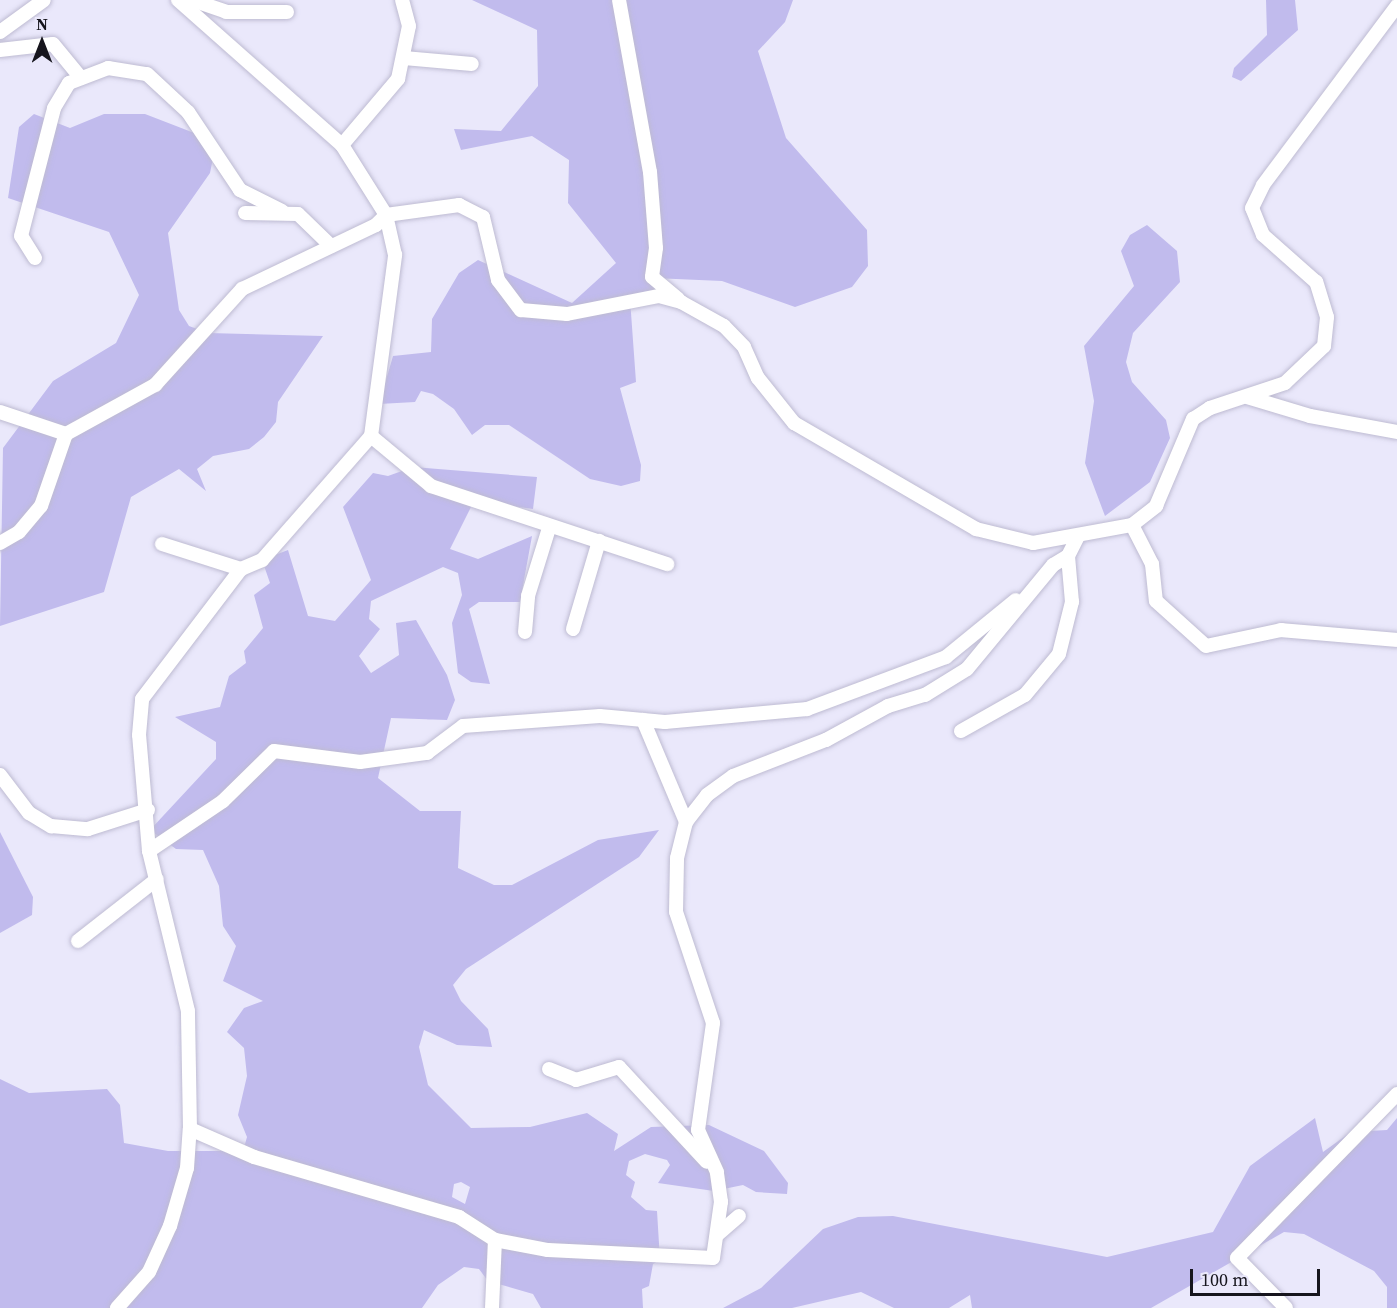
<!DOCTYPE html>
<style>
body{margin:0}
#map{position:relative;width:1397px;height:1308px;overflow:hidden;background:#eae8fb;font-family:"Source Serif 4",serif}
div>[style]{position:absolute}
.green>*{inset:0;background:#c1bbed}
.roads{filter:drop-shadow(0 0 2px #bebbd2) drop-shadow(0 0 2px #bebbd2)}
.minor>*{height:14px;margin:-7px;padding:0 7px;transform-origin:7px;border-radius:7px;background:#fff}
span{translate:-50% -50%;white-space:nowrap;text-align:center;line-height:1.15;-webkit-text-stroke:4.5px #eae8fb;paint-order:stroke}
.north{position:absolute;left:12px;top:12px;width:60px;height:60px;-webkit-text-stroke:4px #eae8fb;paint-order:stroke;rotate:0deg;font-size:16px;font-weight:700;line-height:24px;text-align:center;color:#16151d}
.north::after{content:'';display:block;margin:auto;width:21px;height:27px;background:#16151d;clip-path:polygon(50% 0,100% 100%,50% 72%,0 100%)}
.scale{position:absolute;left:1190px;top:1269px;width:130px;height:27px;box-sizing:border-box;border:3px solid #16151d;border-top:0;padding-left:8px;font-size:18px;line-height:21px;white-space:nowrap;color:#16151d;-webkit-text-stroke:4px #eae8fb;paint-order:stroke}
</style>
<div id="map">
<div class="green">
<div style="clip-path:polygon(472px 0,793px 0,785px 22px,758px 51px,786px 138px,867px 230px,868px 266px,852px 287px,795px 307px,722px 281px,653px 278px,681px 302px,630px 299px,636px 382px,620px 388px,641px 465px,640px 481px,621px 486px,590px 479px,509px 425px,485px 425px,472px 435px,454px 409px,433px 394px,421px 391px,415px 402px,379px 404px,393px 356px,431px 352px,432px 319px,459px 273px,478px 260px,572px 303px,616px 263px,568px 203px,569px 160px,532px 136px,461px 150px,454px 129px,501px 131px,538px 86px,537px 30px)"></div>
<div style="clip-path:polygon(1266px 0,1295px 0,1298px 30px,1241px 81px,1232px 77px,1234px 68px,1267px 35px)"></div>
<div style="clip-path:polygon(34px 114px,70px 128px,104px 114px,145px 114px,202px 136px,214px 153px,210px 173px,168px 233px,179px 310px,189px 326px,208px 333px,323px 336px,278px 402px,276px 422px,264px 437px,249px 449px,213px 456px,197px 469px,206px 491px,179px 469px,131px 497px,104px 592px,0 626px,3px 448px,53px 381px,116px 343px,139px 295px,109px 232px,8px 198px,19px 127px)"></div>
<div style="clip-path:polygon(1147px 225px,1177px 251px,1180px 282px,1133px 333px,1126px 362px,1132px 382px,1166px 420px,1170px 438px,1150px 482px,1105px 516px,1085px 463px,1094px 401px,1084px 346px,1134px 286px,1121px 251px,1130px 235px)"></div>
<div style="clip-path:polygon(evenodd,413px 467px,537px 477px,533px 509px,474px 501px,450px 549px,478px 559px,532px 536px,520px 602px,479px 602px,469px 609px,490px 684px,471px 682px,458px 673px,452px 623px,462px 595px,458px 573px,443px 567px,371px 601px,369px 619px,380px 629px,359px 656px,371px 673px,399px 655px,396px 623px,416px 620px,447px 675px,455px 700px,447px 720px,391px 718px,378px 778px,420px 811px,461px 811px,458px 868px,494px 885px,512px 885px,598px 840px,659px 830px,639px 857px,466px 969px,453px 985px,461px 1001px,488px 1029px,492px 1047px,457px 1045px,424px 1030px,419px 1047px,428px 1085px,471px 1128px,530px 1127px,587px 1113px,618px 1134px,614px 1151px,651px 1127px,709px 1125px,764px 1151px,788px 1183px,787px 1194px,756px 1192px,743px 1185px,714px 1191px,658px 1183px,670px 1165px,667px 1160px,645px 1154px,629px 1161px,626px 1175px,635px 1182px,631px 1197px,646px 1210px,657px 1211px,660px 1260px,653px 1264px,649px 1286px,642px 1289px,643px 1308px,541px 1308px,533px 1294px,488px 1281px,479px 1269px,464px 1267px,438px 1285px,422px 1308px,0 1308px,0 1079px,29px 1093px,107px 1089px,120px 1105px,124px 1143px,168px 1151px,243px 1151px,247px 1137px,238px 1115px,247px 1076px,244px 1048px,227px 1032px,244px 1008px,263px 1001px,223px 981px,236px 946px,223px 926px,219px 886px,203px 850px,176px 849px,150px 830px,216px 759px,216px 742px,175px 717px,220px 707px,229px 676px,246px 663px,244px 651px,263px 628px,254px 595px,270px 583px,262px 560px,288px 550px,308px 616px,335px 621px,371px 580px,343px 507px,373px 473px,388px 476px,413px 467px,461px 1182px,470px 1187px,465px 1204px,452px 1197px,454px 1184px,461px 1182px)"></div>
<div style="clip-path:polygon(0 832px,33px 897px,32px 915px,0 933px)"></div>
<div style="clip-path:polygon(1315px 1118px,1323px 1152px,1351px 1132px,1387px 1130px,1397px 1118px,1397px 1308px,1387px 1308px,1387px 1287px,1374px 1271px,1304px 1234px,1284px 1232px,1151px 1308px,972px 1308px,970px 1295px,949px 1308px,894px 1308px,861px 1292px,792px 1308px,723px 1308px,761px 1288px,823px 1229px,858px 1217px,893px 1216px,1107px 1257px,1213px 1232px,1250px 1166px)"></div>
</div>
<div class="roads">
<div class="minor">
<div style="left:192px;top:0;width:36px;rotate:19deg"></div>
<div style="left:226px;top:12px;width:61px"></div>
<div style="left:619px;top:0;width:175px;rotate:79.8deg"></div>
<div style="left:650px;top:172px;width:76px;rotate:85.5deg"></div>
<div style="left:656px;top:248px;width:29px;rotate:98deg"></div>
<div style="left:652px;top:277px;width:34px;rotate:40deg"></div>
<div style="left:0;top:32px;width:54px;rotate:-36deg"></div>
<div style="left:0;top:50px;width:53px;rotate:-6.5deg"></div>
<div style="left:53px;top:44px;width:44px;rotate:50.5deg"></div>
<div style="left:404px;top:58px;width:68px;rotate:5deg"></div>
<div style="left:342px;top:145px;width:87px;rotate:-49.7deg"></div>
<div style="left:398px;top:79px;width:54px;rotate:-78.3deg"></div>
<div style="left:409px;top:26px;width:27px;rotate:-105deg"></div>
<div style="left:245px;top:213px;width:53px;rotate:1.1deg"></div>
<div style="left:298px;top:214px;width:46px;rotate:44.1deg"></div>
<div style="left:35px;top:258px;width:26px;rotate:-122deg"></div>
<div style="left:21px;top:236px;width:132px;rotate:-75.5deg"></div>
<div style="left:54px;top:108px;width:29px;rotate:-59deg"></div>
<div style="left:69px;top:83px;width:42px;rotate:-21deg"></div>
<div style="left:108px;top:68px;width:39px;rotate:9deg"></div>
<div style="left:147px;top:74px;width:56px;rotate:42.8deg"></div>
<div style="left:188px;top:112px;width:94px;rotate:56.3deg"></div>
<div style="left:240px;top:190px;width:47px;rotate:26.6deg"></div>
<div style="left:1247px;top:397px;width:66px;rotate:16.8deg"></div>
<div style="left:1310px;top:416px;width:88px;rotate:10.4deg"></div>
<div style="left:0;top:412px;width:70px;rotate:18.4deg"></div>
<div style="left:371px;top:436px;width:78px;rotate:39.8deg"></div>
<div style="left:431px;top:486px;width:249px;rotate:18.3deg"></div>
<div style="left:1132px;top:525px;width:44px;rotate:62.9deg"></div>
<div style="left:1152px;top:564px;width:37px;rotate:84deg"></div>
<div style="left:1156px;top:601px;width:67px;rotate:42deg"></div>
<div style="left:1206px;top:646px;width:77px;rotate:-12deg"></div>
<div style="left:1281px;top:630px;width:116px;rotate:4.9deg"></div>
<div style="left:0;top:543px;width:22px;rotate:-30deg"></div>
<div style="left:19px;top:532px;width:34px;rotate:-50deg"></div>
<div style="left:41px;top:506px;width:76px;rotate:-70.9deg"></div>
<div style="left:66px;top:434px;width:102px;rotate:-28.8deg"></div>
<div style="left:155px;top:385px;width:130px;rotate:-47.8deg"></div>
<div style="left:242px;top:289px;width:148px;rotate:-25.5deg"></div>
<div style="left:376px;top:225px;width:14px;rotate:-45deg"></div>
<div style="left:386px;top:215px;width:74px;rotate:-7.8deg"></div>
<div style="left:459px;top:205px;width:27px;rotate:27deg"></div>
<div style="left:483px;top:217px;width:65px;rotate:76.6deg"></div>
<div style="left:498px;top:280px;width:38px;rotate:53deg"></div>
<div style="left:521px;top:310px;width:46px;rotate:5deg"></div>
<div style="left:567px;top:314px;width:94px;rotate:-11.1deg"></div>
<div style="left:659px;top:296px;width:23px;rotate:15deg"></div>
<div style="left:681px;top:302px;width:49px;rotate:29.2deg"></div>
<div style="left:724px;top:326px;width:29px;rotate:46deg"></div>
<div style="left:744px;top:347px;width:34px;rotate:66deg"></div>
<div style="left:758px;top:378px;width:58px;rotate:51.3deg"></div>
<div style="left:794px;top:423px;width:211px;rotate:30.2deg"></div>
<div style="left:976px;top:529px;width:59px;rotate:13.8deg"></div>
<div style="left:1033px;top:543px;width:101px;rotate:-10.3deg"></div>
<div style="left:1132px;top:525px;width:31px;rotate:-38deg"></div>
<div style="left:1156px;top:506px;width:95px;rotate:-67deg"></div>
<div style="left:1193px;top:419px;width:20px;rotate:-33deg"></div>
<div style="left:1210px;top:408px;width:79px;rotate:-18.4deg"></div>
<div style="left:1285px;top:383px;width:54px;rotate:-43.5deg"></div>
<div style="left:1324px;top:346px;width:29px;rotate:-84deg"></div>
<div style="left:1327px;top:317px;width:37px;rotate:-107deg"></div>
<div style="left:1316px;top:282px;width:71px;rotate:-138.4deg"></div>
<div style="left:1263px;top:235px;width:29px;rotate:-112deg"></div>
<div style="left:1252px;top:208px;width:25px;rotate:-64deg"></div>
<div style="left:1263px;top:185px;width:224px;rotate:-53.2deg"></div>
<div style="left:162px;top:544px;width:83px;rotate:17.6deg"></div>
<div style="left:573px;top:629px;width:92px;rotate:-73.5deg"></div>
<div style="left:525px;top:632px;width:36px;rotate:-85deg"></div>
<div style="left:528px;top:596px;width:71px;rotate:-72.8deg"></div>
<div style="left:643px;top:720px;width:111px;rotate:67.1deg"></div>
<div style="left:961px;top:731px;width:73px;rotate:-29.4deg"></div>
<div style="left:1025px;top:695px;width:53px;rotate:-50.3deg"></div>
<div style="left:1059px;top:654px;width:54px;rotate:-76deg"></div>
<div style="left:1072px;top:602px;width:46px;rotate:-95deg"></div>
<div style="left:0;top:775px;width:48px;rotate:52.7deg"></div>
<div style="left:29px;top:813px;width:26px;rotate:31deg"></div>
<div style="left:51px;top:826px;width:37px;rotate:5deg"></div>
<div style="left:88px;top:829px;width:63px;rotate:-17.6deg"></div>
<div style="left:149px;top:851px;width:89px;rotate:-34deg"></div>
<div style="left:223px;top:801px;width:71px;rotate:-44.4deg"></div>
<div style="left:274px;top:751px;width:87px;rotate:7.3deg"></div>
<div style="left:360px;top:762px;width:68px;rotate:-7.7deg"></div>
<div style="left:427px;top:753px;width:45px;rotate:-36.9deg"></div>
<div style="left:463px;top:726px;width:137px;rotate:-4.2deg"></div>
<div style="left:600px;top:716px;width:65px;rotate:5.3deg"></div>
<div style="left:665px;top:722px;width:143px;rotate:-5.2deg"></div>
<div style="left:807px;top:709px;width:148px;rotate:-20.5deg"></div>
<div style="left:946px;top:657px;width:90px;rotate:-39.2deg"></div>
<div style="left:78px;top:941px;width:100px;rotate:-38.1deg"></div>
<div style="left:549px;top:1069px;width:29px;rotate:22deg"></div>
<div style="left:576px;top:1080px;width:45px;rotate:-16.8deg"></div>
<div style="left:619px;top:1067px;width:129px;rotate:47.2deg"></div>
<div style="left:190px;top:1129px;width:70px;rotate:23.6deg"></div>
<div style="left:254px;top:1157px;width:214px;rotate:16.3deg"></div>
<div style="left:459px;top:1217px;width:43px;rotate:32.6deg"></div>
<div style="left:495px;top:1240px;width:54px;rotate:10.7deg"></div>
<div style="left:548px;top:1250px;width:165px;rotate:2.8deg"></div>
<div style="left:713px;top:1258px;width:57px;rotate:-81.9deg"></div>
<div style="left:721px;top:1202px;width:30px;rotate:-98deg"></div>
<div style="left:717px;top:1172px;width:46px;rotate:-114.3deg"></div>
<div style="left:698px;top:1130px;width:108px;rotate:-82deg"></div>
<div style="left:713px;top:1023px;width:117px;rotate:-108.4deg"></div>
<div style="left:676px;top:912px;width:54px;rotate:-88.9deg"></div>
<div style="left:677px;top:858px;width:37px;rotate:-76deg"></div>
<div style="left:686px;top:822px;width:34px;rotate:-52deg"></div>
<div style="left:707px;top:795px;width:32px;rotate:-36deg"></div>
<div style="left:733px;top:776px;width:100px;rotate:-21.2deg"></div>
<div style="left:826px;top:740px;width:71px;rotate:-28.7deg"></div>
<div style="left:888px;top:706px;width:39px;rotate:-17deg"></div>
<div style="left:925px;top:695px;width:49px;rotate:-31.8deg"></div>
<div style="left:967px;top:669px;width:135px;rotate:-50.4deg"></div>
<div style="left:1053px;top:565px;width:17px;rotate:-31deg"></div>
<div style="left:1068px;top:556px;width:20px;rotate:-63deg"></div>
<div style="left:717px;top:1235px;width:29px;rotate:-41deg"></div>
<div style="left:117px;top:1308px;width:48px;rotate:-48.4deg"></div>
<div style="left:149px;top:1272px;width:51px;rotate:-65.5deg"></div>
<div style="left:170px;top:1226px;width:60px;rotate:-73.7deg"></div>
<div style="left:187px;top:1168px;width:39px;rotate:-86deg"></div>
<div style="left:190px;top:1129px;width:118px;rotate:-91deg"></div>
<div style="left:188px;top:1011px;width:165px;rotate:-103.7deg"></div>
<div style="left:149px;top:851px;width:116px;rotate:-94.9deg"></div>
<div style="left:139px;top:735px;width:36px;rotate:-85deg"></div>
<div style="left:142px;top:699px;width:163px;rotate:-52.7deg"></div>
<div style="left:241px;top:569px;width:23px;rotate:-23deg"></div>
<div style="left:262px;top:560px;width:165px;rotate:-48.7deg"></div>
<div style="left:371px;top:436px;width:183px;rotate:-82.4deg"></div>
<div style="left:395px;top:255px;width:41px;rotate:-102.7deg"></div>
<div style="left:386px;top:215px;width:83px;rotate:-122.2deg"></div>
<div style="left:342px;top:145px;width:219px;rotate:-138.5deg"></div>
<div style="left:492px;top:1308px;width:68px;rotate:-87.5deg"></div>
<div style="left:1286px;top:1308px;width:70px;rotate:-134.4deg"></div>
<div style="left:1237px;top:1258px;width:229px;rotate:-45.7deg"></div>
</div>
</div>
<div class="north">N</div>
<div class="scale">100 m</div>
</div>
